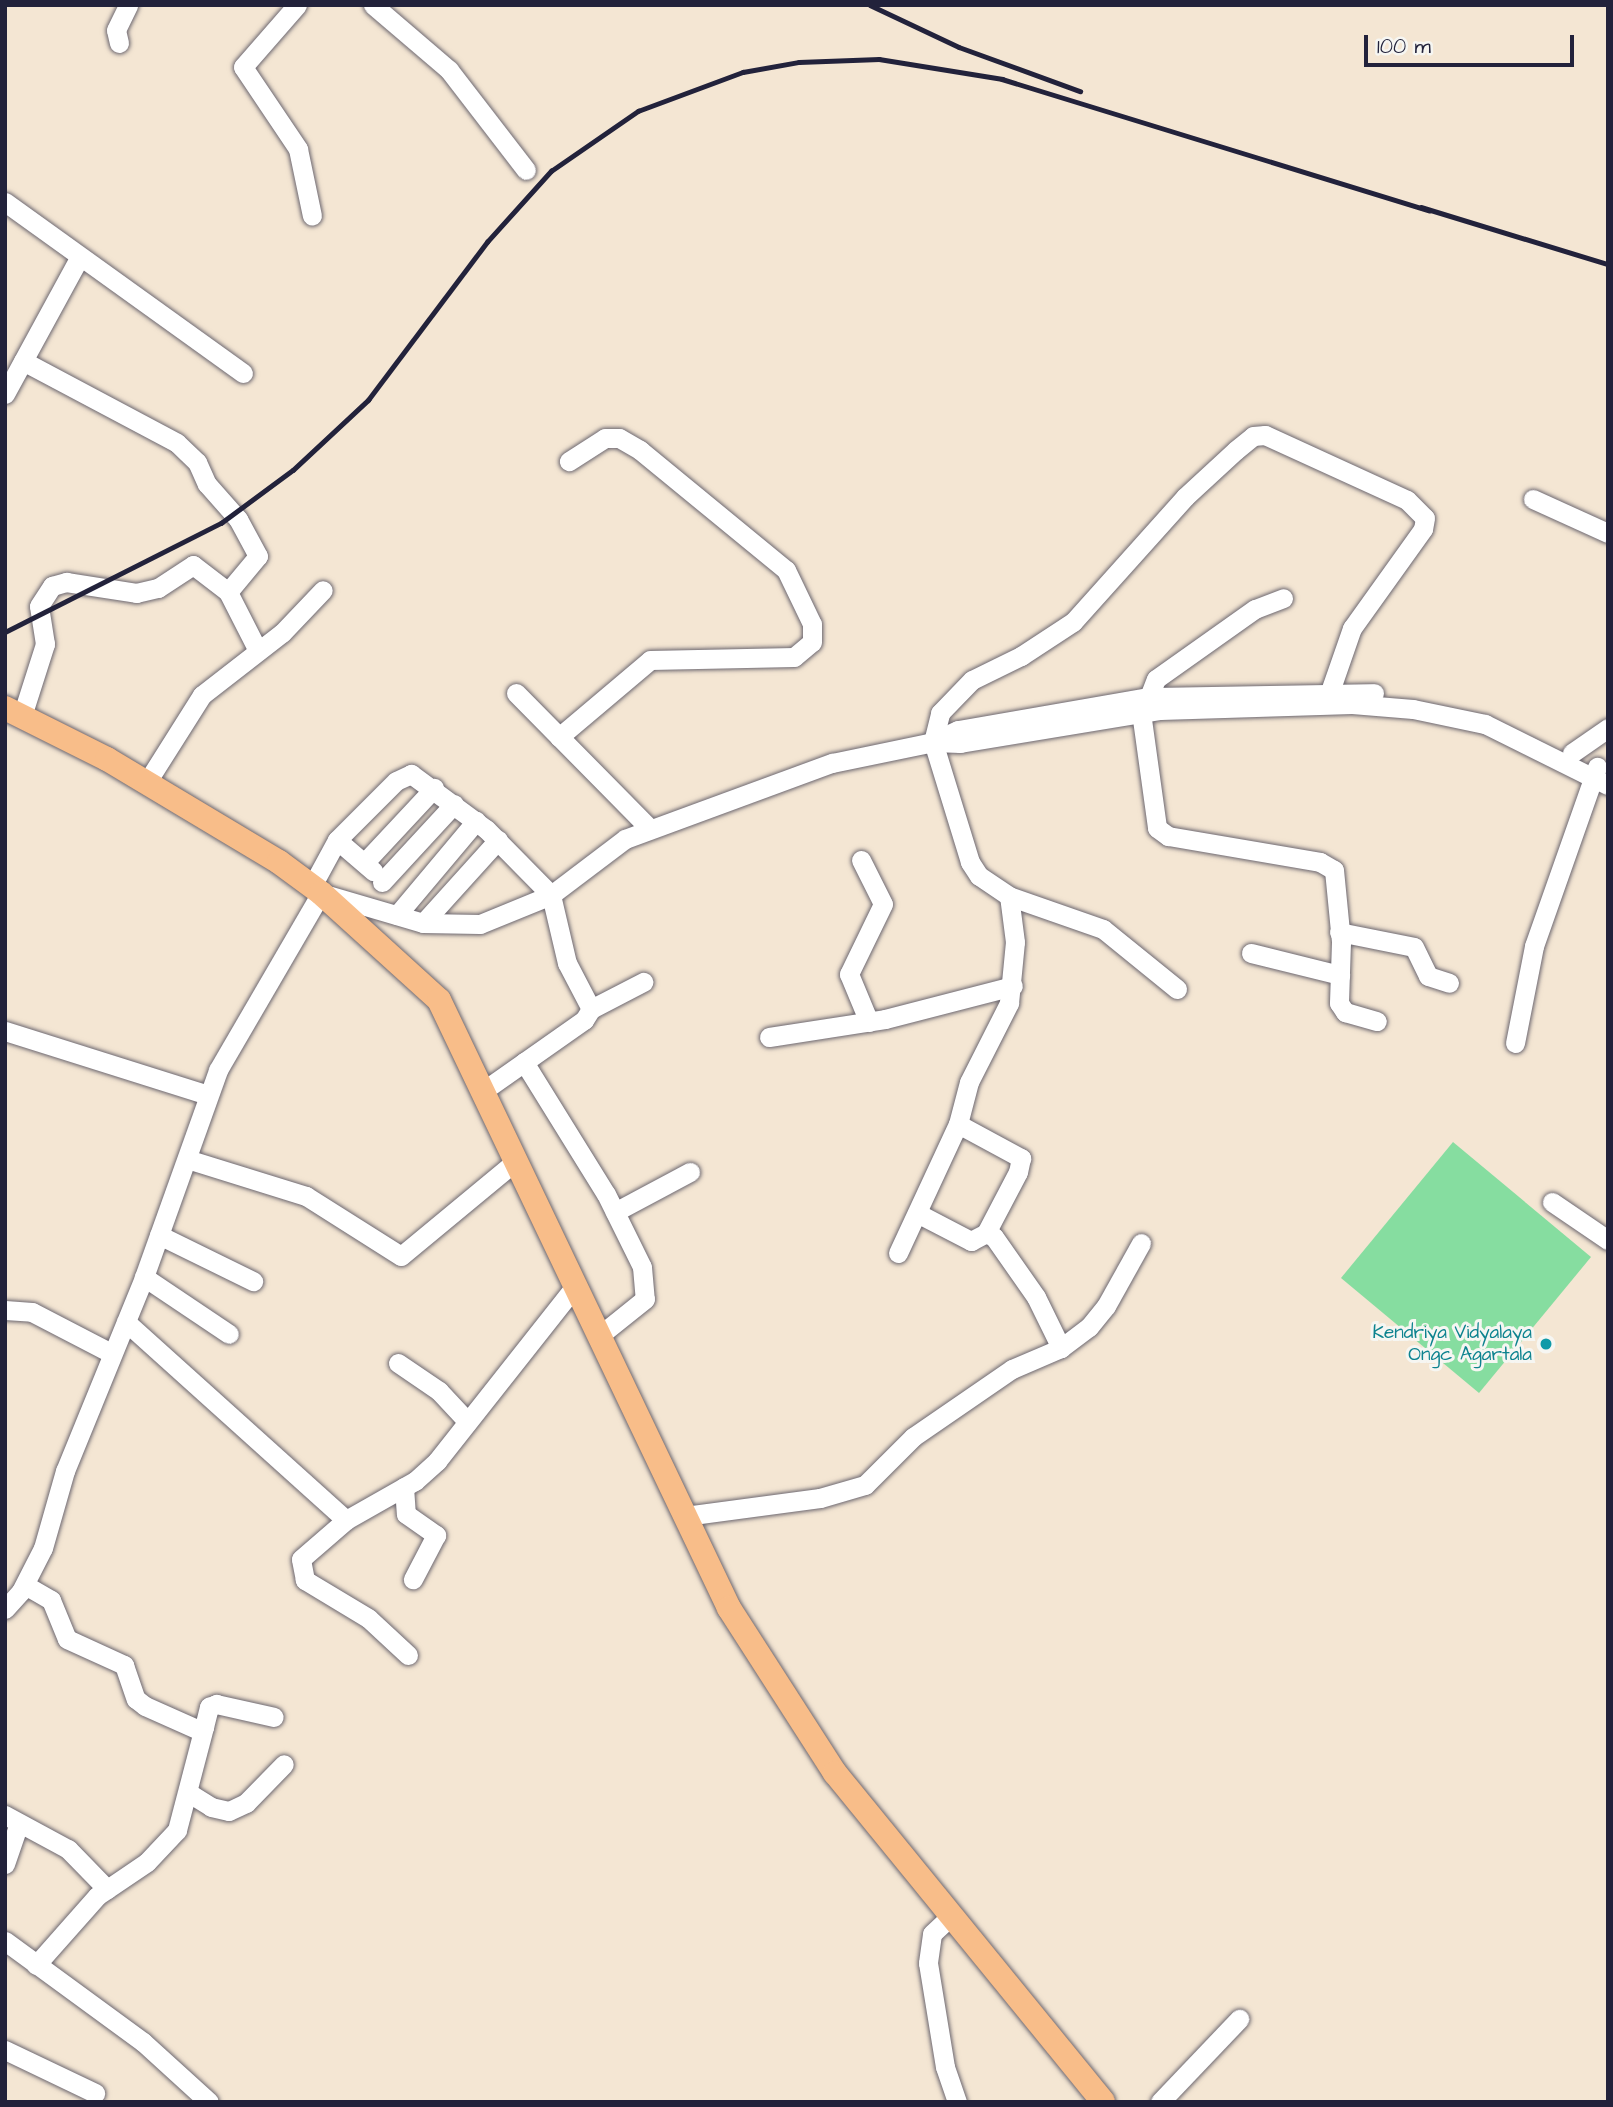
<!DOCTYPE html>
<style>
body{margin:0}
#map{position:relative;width:1613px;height:2107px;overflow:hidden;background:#f4e6d3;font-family:"Architects Daughter",sans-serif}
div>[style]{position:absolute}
.green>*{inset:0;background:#86dda0}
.roads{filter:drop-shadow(0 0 2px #6c6770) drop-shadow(0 0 2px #6c6770)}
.minor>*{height:19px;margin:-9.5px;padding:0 9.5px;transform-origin:9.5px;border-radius:9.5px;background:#fff}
.major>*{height:24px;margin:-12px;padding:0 12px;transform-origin:12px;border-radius:12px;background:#f8bd89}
.rail>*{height:4.5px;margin:-2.25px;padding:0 2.25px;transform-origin:2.25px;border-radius:2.25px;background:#22223b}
.dots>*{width:19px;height:19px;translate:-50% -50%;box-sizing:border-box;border:4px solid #f6f6f2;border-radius:50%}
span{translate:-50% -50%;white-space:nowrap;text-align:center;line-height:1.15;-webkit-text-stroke:6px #f6f6f2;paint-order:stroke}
.culture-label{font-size:19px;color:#0d838f}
.right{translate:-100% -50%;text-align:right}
.frame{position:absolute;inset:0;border:7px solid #22223b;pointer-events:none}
.scale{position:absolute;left:1364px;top:35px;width:210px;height:32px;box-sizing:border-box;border:4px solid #22223b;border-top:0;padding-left:9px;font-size:21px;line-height:24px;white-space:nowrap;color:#22223b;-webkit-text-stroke:5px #f6f6f2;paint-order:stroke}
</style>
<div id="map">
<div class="green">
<div style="clip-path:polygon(1453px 1142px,1591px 1257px,1479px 1393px,1341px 1278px)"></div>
</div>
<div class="roads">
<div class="minor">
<div style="left:297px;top:5px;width:82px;rotate:131.1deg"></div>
<div style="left:243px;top:67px;width:99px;rotate:56.1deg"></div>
<div style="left:298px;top:149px;width:68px;rotate:78.2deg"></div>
<div style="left:373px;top:5px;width:100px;rotate:40.5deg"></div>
<div style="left:449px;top:70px;width:126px;rotate:52.4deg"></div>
<div style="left:119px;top:43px;width:13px;rotate:-103deg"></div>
<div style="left:116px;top:30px;width:28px;rotate:-64deg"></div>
<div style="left:5px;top:202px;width:293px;rotate:35.7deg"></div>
<div style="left:23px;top:361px;width:174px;rotate:28deg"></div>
<div style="left:177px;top:443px;width:28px;rotate:44deg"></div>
<div style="left:197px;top:462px;width:24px;rotate:66deg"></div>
<div style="left:207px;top:484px;width:47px;rotate:48.5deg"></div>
<div style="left:238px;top:519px;width:42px;rotate:61.6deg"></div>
<div style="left:258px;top:556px;width:47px;rotate:129.8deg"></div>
<div style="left:228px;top:592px;width:66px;rotate:63deg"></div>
<div style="left:5px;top:394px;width:155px;rotate:-61.4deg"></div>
<div style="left:1533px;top:499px;width:82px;rotate:24.4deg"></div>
<div style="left:516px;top:693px;width:190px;rotate:45.4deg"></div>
<div style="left:1149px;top:697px;width:19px;rotate:-69deg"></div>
<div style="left:1156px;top:679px;width:121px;rotate:-35.3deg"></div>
<div style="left:1255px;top:609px;width:30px;rotate:-21deg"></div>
<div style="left:1141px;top:712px;width:117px;rotate:82.1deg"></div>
<div style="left:1157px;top:828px;width:14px;rotate:36deg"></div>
<div style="left:1168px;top:836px;width:154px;rotate:9.7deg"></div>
<div style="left:1320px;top:862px;width:16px;rotate:30deg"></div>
<div style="left:1334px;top:870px;width:72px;rotate:84.4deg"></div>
<div style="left:1341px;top:942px;width:61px;rotate:91.9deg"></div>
<div style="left:1339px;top:1003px;width:11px;rotate:56deg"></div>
<div style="left:1345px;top:1012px;width:33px;rotate:16deg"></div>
<div style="left:22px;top:716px;width:76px;rotate:-72.3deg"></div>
<div style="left:45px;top:644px;width:38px;rotate:-99deg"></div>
<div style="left:39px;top:606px;width:24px;rotate:-57deg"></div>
<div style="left:52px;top:586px;width:15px;rotate:-16deg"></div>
<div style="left:66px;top:582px;width:71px;rotate:8.9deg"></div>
<div style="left:136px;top:593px;width:23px;rotate:-13deg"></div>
<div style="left:158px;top:588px;width:42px;rotate:-33.3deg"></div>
<div style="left:193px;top:565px;width:44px;rotate:37.6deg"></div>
<div style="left:559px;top:737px;width:119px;rotate:-40.2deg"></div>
<div style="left:650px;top:660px;width:144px;rotate:-1.2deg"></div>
<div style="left:794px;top:657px;width:23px;rotate:-40deg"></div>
<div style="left:812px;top:642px;width:18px;rotate:-90deg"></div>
<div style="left:812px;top:624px;width:60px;rotate:-115.7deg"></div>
<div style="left:786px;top:570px;width:189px;rotate:-140.6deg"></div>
<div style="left:640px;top:450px;width:24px;rotate:-150deg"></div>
<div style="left:619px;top:438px;width:14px;rotate:180deg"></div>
<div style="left:605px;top:438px;width:43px;rotate:147.4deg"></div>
<div style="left:934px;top:741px;width:26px;rotate:-25deg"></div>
<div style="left:958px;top:730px;width:194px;rotate:-9.8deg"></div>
<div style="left:1149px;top:697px;width:225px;rotate:-1deg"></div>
<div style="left:1572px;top:753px;width:44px;rotate:-34.8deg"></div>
<div style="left:147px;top:782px;width:103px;rotate:-57.7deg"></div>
<div style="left:202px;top:695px;width:101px;rotate:-37.8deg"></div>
<div style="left:282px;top:633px;width:59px;rotate:-46.4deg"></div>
<div style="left:337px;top:840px;width:48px;rotate:40.7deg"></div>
<div style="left:861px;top:860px;width:49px;rotate:63.4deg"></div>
<div style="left:883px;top:904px;width:78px;rotate:115.9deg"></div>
<div style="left:849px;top:974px;width:52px;rotate:67.4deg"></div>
<div style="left:366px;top:861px;width:100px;rotate:-47deg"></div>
<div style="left:382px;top:882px;width:106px;rotate:-47.3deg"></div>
<div style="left:312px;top:886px;width:52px;rotate:-61.5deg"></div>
<div style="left:337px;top:840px;width:83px;rotate:-45deg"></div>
<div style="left:396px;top:781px;width:17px;rotate:-25deg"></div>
<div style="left:411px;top:774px;width:93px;rotate:36.3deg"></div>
<div style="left:486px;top:829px;width:93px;rotate:45.4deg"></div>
<div style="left:551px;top:895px;width:70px;rotate:76.8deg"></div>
<div style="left:567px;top:963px;width:52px;rotate:62.4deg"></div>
<div style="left:591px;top:1009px;width:13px;rotate:122deg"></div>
<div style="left:584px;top:1020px;width:123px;rotate:144.9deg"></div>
<div style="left:397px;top:915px;width:123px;rotate:-50deg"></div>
<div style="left:423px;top:923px;width:112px;rotate:-47.9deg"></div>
<div style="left:1339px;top:932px;width:76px;rotate:11.3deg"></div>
<div style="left:1414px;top:947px;width:32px;rotate:64deg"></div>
<div style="left:1428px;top:976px;width:22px;rotate:18deg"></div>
<div style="left:1251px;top:953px;width:92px;rotate:13.9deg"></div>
<div style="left:1177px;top:989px;width:95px;rotate:-141deg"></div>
<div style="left:1103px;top:929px;width:100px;rotate:-160.7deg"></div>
<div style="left:1009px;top:896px;width:36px;rotate:-146deg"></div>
<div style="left:979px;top:876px;width:17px;rotate:-123deg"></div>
<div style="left:970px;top:862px;width:126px;rotate:-107.1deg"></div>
<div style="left:933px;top:742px;width:30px;rotate:-76deg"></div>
<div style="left:940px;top:713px;width:46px;rotate:-45.9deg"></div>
<div style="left:972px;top:680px;width:55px;rotate:-26.1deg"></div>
<div style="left:1021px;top:656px;width:62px;rotate:-33.2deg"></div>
<div style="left:1073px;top:622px;width:168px;rotate:-48.1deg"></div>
<div style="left:1185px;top:497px;width:69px;rotate:-42.7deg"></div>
<div style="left:1236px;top:450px;width:22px;rotate:-39deg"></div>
<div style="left:1253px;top:436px;width:12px;rotate:-5deg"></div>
<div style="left:1265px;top:435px;width:156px;rotate:24.6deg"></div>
<div style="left:1407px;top:500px;width:25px;rotate:45deg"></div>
<div style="left:1425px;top:518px;width:11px;rotate:100deg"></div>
<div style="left:1423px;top:529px;width:122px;rotate:125.6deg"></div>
<div style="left:1352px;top:628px;width:67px;rotate:109.2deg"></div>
<div style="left:591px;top:1009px;width:59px;rotate:-27.4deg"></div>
<div style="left:5px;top:1031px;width:213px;rotate:17.5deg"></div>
<div style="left:769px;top:1037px;width:117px;rotate:-8.8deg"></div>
<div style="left:885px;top:1019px;width:132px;rotate:-14.5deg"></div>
<div style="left:1515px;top:1043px;width:99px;rotate:-78.9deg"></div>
<div style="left:1534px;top:946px;width:190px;rotate:-70.6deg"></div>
<div style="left:524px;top:1062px;width:155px;rotate:58.2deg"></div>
<div style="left:606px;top:1194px;width:81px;rotate:63.7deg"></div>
<div style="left:642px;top:1267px;width:32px;rotate:85deg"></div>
<div style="left:645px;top:1299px;width:59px;rotate:141.2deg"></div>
<div style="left:958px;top:1124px;width:72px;rotate:28.4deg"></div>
<div style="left:1021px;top:1158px;width:14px;rotate:102deg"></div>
<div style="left:1018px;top:1172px;width:69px;rotate:117.7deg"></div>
<div style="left:187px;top:1159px;width:125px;rotate:17.3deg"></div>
<div style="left:306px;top:1196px;width:112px;rotate:32.3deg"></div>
<div style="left:401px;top:1256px;width:149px;rotate:-39.6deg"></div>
<div style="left:1552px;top:1202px;width:68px;rotate:34.2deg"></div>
<div style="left:615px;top:1212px;width:85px;rotate:-28.1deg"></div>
<div style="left:917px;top:1213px;width:61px;rotate:27.4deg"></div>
<div style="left:971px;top:1241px;width:17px;rotate:-28deg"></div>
<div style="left:986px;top:1233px;width:9px;rotate:27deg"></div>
<div style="left:994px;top:1237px;width:73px;rotate:55deg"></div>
<div style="left:1036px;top:1297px;width:57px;rotate:63.9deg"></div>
<div style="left:159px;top:1235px;width:105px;rotate:26.1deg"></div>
<div style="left:898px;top:1253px;width:142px;rotate:-65.1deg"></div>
<div style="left:958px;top:1124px;width:43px;rotate:-75.3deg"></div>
<div style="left:969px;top:1082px;width:89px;rotate:-63.1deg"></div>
<div style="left:1009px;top:1003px;width:61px;rotate:-84.4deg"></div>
<div style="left:1015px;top:942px;width:46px;rotate:-97.4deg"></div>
<div style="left:144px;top:1277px;width:102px;rotate:33.8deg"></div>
<div style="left:5px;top:1310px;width:27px;rotate:4deg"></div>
<div style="left:32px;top:1312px;width:89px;rotate:27.4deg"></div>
<div style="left:126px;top:1322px;width:296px;rotate:42deg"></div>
<div style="left:398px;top:1363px;width:50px;rotate:34.3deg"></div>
<div style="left:439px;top:1391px;width:42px;rotate:46.9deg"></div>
<div style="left:404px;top:1487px;width:27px;rotate:86deg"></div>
<div style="left:406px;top:1514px;width:37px;rotate:35deg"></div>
<div style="left:436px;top:1535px;width:50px;rotate:117.6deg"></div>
<div style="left:685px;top:1516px;width:136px;rotate:-7.6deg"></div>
<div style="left:820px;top:1498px;width:47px;rotate:-16.1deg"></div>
<div style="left:865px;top:1485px;width:68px;rotate:-45deg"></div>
<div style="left:913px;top:1437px;width:120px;rotate:-34.5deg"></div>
<div style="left:1012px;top:1369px;width:53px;rotate:-23.2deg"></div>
<div style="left:1061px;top:1348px;width:35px;rotate:-37deg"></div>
<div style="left:1089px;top:1327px;width:27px;rotate:-51deg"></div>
<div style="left:1106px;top:1306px;width:72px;rotate:-60.9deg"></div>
<div style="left:25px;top:1585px;width:30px;rotate:30deg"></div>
<div style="left:51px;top:1600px;width:42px;rotate:67.7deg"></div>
<div style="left:67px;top:1639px;width:63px;rotate:24.5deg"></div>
<div style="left:124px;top:1665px;width:36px;rotate:71deg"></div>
<div style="left:136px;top:1699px;width:11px;rotate:38deg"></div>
<div style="left:145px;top:1706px;width:59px;rotate:24deg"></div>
<div style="left:199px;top:1730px;width:6px;rotate:-31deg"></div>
<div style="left:204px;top:1727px;width:21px;rotate:-76deg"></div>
<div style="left:209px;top:1707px;width:8px;rotate:-23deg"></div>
<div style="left:216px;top:1704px;width:59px;rotate:12.6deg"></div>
<div style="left:5px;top:1609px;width:24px;rotate:-48deg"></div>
<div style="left:21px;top:1591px;width:48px;rotate:-62.9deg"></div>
<div style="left:43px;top:1548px;width:80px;rotate:-74.1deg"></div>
<div style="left:65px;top:1471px;width:209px;rotate:-67.8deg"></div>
<div style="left:144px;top:1277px;width:220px;rotate:-70.3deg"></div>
<div style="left:218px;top:1070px;width:205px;rotate:-59.8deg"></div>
<div style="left:321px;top:893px;width:106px;rotate:16.4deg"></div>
<div style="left:423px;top:923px;width:57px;rotate:1deg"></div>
<div style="left:480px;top:924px;width:77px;rotate:-22.2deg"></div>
<div style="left:551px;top:895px;width:93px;rotate:-37.1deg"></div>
<div style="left:625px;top:839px;width:221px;rotate:-20.2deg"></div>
<div style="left:832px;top:763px;width:103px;rotate:-11.7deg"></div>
<div style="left:933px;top:742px;width:27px;rotate:2deg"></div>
<div style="left:960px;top:743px;width:203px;rotate:-9.4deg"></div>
<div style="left:1160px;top:710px;width:192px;rotate:-1.8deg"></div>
<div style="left:1352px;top:704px;width:61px;rotate:4.7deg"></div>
<div style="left:1413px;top:709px;width:74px;rotate:11.8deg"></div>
<div style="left:1485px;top:724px;width:137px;rotate:26.4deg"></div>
<div style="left:408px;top:1655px;width:54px;rotate:-137.2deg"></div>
<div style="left:368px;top:1618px;width:74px;rotate:-148.9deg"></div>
<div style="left:305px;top:1580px;width:21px;rotate:-101deg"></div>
<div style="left:301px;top:1559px;width:60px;rotate:-40.9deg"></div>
<div style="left:346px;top:1520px;width:79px;rotate:-29.5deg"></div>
<div style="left:415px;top:1481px;width:30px;rotate:-42deg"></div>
<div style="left:437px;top:1461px;width:223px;rotate:-51.7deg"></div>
<div style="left:189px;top:1793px;width:26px;rotate:32deg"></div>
<div style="left:211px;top:1807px;width:18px;rotate:13deg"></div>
<div style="left:229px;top:1811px;width:19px;rotate:-25deg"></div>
<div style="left:246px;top:1803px;width:54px;rotate:-45.7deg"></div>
<div style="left:5px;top:1815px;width:72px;rotate:28.4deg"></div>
<div style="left:68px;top:1849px;width:56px;rotate:45.7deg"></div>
<div style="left:5px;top:1864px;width:43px;rotate:-71.1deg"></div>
<div style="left:951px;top:1916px;width:26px;rotate:137deg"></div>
<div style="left:932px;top:1934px;width:29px;rotate:98deg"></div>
<div style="left:928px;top:1963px;width:105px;rotate:80.7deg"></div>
<div style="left:945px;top:2067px;width:37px;rotate:71deg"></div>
<div style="left:5px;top:1941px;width:171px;rotate:36.2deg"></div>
<div style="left:143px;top:2042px;width:89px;rotate:42.3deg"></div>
<div style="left:36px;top:1965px;width:92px;rotate:-48.5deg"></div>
<div style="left:97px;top:1896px;width:60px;rotate:-34.2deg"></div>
<div style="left:147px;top:1862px;width:44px;rotate:-46.8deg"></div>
<div style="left:177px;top:1830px;width:106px;rotate:-75.3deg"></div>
<div style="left:5px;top:2050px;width:100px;rotate:25.5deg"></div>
<div style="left:1160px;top:2102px;width:115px;rotate:-46.4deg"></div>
</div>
<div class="major">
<div style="left:5px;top:708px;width:114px;rotate:26.6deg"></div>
<div style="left:107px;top:759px;width:200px;rotate:30.9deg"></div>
<div style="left:279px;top:862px;width:52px;rotate:36.4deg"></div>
<div style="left:321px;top:893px;width:159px;rotate:42.2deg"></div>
<div style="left:439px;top:1000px;width:674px;rotate:64.5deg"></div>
<div style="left:729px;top:1608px;width:196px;rotate:57.3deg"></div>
<div style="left:835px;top:1773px;width:424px;rotate:50.8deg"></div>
</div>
</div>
<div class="rail">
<div style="left:870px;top:5px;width:98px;rotate:25.3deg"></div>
<div style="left:959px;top:47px;width:129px;rotate:20deg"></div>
<div style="left:1421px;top:207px;width:195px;rotate:17deg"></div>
<div style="left:5px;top:632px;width:242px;rotate:-26.8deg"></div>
<div style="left:221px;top:523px;width:89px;rotate:-36.4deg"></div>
<div style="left:293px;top:470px;width:103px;rotate:-43deg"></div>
<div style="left:368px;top:400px;width:198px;rotate:-53deg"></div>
<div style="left:487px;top:242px;width:96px;rotate:-48deg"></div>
<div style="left:551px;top:171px;width:106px;rotate:-34.6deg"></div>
<div style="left:638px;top:111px;width:112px;rotate:-20.4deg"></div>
<div style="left:743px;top:72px;width:57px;rotate:-10.1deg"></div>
<div style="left:799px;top:62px;width:80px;rotate:-2.1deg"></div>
<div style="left:879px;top:59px;width:125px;rotate:9.2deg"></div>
<div style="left:1002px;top:79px;width:447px;rotate:17.1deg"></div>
</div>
<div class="dots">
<div style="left:1546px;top:1344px;background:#0f9aa8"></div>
</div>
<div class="culture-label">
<span class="right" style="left:1532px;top:1344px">Kendriya Vidyalaya<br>Ongc Agartala</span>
</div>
<div class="frame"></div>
<div class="scale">100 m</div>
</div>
